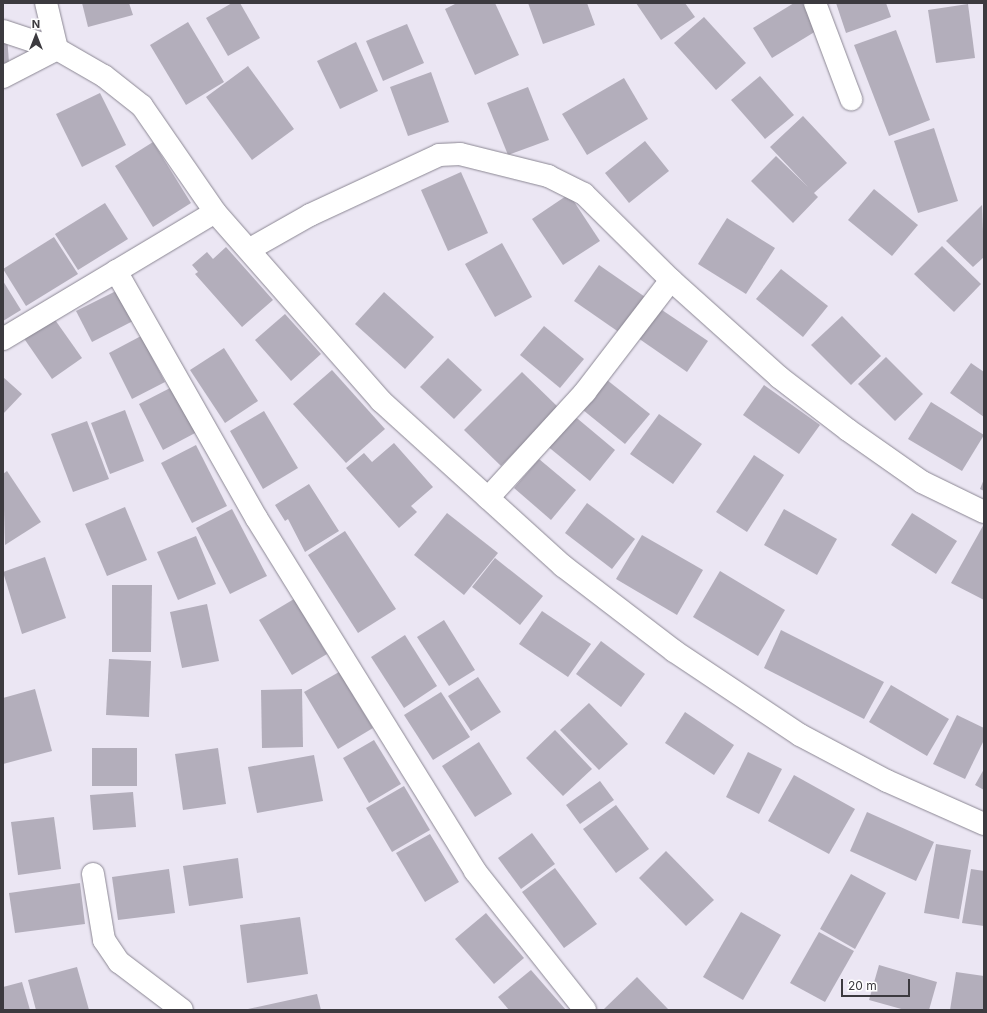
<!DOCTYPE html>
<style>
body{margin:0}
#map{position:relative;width:987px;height:1013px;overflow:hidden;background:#ebe6f3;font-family:Inter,sans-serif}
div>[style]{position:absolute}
.building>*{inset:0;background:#b3aebb}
.roads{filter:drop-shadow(0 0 1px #8b8793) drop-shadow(0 0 1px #8b8793)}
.street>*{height:22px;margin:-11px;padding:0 11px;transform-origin:11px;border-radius:11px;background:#fff}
span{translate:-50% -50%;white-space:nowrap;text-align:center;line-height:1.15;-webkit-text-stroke:4px #fff;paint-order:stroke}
.frame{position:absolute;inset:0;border:4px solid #3c3a3f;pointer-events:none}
.north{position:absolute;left:16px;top:16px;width:40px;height:40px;-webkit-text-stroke:3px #fff;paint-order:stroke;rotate:0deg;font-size:11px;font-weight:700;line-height:16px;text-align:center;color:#3c3a3f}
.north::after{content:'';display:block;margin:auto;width:14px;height:18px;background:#3c3a3f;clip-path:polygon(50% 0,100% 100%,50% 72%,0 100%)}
.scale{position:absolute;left:841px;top:979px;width:69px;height:18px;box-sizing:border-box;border:2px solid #3c3a3f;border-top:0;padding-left:5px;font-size:12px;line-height:14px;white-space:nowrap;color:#3c3a3f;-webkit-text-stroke:3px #fff;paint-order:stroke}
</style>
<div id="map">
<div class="building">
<div style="clip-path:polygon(82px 3px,129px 3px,133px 15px,88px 27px)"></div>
<div style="clip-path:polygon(232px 3px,240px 3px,260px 38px,228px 56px,206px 18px)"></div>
<div style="clip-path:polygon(457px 3px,495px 3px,519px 55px,475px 75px,445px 9px)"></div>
<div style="clip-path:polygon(528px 3px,587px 3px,595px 25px,543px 44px)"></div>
<div style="clip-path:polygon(636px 3px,685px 3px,695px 17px,661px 40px)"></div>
<div style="clip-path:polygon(794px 3px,805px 3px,821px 28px,772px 58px,753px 28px)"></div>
<div style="clip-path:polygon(836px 3px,886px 3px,891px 17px,846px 33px)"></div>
<div style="clip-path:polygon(968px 4px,975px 58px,936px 63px,928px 10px)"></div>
<div style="clip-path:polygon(704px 17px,746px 63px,716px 90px,674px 43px)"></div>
<div style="clip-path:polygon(188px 22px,224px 82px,186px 105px,150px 45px)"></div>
<div style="clip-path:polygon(407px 24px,424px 63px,383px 81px,366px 41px)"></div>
<div style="clip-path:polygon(896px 30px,930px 120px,889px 136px,854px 45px)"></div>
<div style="clip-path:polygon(3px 35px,7px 35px,9px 63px,3px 63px)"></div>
<div style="clip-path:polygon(356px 42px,378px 91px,340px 109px,317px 61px)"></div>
<div style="clip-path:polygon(248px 66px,294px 129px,252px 160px,206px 97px)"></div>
<div style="clip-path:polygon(431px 72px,449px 122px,408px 136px,390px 87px)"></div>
<div style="clip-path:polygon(760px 76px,794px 115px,765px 139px,731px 100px)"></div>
<div style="clip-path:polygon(624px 78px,648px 119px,587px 155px,562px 114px)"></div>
<div style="clip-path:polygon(528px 87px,549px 140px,508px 155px,487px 103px)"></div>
<div style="clip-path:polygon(100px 93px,126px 145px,82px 167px,56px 114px)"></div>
<div style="clip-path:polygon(803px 116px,847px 163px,814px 193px,818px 197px,793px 223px,751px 181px,776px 156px,808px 187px,770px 147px)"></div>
<div style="clip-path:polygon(934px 128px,958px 201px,918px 213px,894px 141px)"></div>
<div style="clip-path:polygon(645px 141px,669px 171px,629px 203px,605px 173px)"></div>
<div style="clip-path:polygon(153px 142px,191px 203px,153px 227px,115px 166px)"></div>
<div style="clip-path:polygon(461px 172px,488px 233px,448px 251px,421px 190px)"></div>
<div style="clip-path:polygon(874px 189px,918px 225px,892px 256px,848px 220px)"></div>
<div style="clip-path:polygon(569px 194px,600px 241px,563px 265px,532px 219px)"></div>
<div style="clip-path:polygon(105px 203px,128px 239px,78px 270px,55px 234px)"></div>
<div style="clip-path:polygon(982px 205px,984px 257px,973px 267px,946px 241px)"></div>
<div style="clip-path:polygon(727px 218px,775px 248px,746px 294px,698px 264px)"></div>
<div style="clip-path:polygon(54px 237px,78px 274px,26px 306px,3px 269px)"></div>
<div style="clip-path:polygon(502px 243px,532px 297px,495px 317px,465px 264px)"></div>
<div style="clip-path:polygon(942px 246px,981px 284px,954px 312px,914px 274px)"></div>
<div style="clip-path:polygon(226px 247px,273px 300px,242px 327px,195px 274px,198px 272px,192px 265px,207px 252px,213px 259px)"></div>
<div style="clip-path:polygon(599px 265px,648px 299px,623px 335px,574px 301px)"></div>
<div style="clip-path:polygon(781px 269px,828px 306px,803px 337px,756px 299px)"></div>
<div style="clip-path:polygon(3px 281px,21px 310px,3px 321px)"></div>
<div style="clip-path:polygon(118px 290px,133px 321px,92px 342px,76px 311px)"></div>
<div style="clip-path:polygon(384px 292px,434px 337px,405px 369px,355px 324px)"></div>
<div style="clip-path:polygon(659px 308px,708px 341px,687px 372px,638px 338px)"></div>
<div style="clip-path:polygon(285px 314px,321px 354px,291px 381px,255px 340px)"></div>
<div style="clip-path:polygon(842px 316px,881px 356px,851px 385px,811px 345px)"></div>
<div style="clip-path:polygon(53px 317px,82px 358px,52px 379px,23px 337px)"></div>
<div style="clip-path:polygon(544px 326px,584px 359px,560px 388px,520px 355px)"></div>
<div style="clip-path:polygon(141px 336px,165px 382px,132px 399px,109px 353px)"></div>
<div style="clip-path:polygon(224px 348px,258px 401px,225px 423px,190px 370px)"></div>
<div style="clip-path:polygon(886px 357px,923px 394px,895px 421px,858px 384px)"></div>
<div style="clip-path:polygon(448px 358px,482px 390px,454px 419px,420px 387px)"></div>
<div style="clip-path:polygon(971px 363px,984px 372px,984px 417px,950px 393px)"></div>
<div style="clip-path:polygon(332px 370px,385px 429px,346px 463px,293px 404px)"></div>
<div style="clip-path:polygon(522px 372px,559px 408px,501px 466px,464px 430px)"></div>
<div style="clip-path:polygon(3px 377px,22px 394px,3px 414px)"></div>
<div style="clip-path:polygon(607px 380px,650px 414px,625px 444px,583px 410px)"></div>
<div style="clip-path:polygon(764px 385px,820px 425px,799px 454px,743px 415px)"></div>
<div style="clip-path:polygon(174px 386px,197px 432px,163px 450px,139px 404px)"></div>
<div style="clip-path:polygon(931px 402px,984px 435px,962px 471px,908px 439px)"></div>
<div style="clip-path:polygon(125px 410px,144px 461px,110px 474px,91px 423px)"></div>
<div style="clip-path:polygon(264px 411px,298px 468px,263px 489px,230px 431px)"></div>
<div style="clip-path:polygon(572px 414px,615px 450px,590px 481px,546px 445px)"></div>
<div style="clip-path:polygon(659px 414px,702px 444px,673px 484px,630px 454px)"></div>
<div style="clip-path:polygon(87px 421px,109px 479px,73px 492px,51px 434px)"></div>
<div style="clip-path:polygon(394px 443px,433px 487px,411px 506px,417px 512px,399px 528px,346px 468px,364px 453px,372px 462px)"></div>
<div style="clip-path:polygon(196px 445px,227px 506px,192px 523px,161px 463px)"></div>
<div style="clip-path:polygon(754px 455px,784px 475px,747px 532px,716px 512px)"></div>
<div style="clip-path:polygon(539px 459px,576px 490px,551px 520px,514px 488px)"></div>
<div style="clip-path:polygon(7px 471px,41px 522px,5px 545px,3px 474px)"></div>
<div style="clip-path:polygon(984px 479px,984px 491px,980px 489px)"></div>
<div style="clip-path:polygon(309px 484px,339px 531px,305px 552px,288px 519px,285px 521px,275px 505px)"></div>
<div style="clip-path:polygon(587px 503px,635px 539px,612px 569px,565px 533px)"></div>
<div style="clip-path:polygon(125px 507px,147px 560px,107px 576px,85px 524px)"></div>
<div style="clip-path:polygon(232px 509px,267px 576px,230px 594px,196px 528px)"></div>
<div style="clip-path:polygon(784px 509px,837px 539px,817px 575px,764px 545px)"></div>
<div style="clip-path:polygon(447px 513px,498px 553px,464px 595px,414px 555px)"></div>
<div style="clip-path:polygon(912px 513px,957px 541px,936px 574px,891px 545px)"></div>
<div style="clip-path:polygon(984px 524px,984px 600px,951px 583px)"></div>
<div style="clip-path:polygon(345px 531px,396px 609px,358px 633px,308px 555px)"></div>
<div style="clip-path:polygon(642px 535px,703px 570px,677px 615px,616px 579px)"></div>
<div style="clip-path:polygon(196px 536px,216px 584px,178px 600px,157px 552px)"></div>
<div style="clip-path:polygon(45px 557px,66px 618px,22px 634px,3px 572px)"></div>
<div style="clip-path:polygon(495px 558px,543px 596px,520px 625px,472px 587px)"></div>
<div style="clip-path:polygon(720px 571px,785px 610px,758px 656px,693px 617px)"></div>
<div style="clip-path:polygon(112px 585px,152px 585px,151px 652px,112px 652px)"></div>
<div style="clip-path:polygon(294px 599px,327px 654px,292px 675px,259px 620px)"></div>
<div style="clip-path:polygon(207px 604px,219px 661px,182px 668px,170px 612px)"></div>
<div style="clip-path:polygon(542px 611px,591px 644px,568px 677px,519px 644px)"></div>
<div style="clip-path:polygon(444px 620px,475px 670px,449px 686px,417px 637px)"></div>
<div style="clip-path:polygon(781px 630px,884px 682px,864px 719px,764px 668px)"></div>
<div style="clip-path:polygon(405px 635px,437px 686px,404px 708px,371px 657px)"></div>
<div style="clip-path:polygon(601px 641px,645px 674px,621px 707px,576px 674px)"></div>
<div style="clip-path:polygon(109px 659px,151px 661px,149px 717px,106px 715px)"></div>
<div style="clip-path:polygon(339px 672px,373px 728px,338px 749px,304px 692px)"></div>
<div style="clip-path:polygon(478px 677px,501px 712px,471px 731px,448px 696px)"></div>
<div style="clip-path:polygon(891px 685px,949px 719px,927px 756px,869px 722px)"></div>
<div style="clip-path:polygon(35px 689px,52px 751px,3px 764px,3px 698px)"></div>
<div style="clip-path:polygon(302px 689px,303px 747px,262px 748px,261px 690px)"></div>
<div style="clip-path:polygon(441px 692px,470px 737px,433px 760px,404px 715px)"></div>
<div style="clip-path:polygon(589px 703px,628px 744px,599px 770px,560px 730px)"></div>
<div style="clip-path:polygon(685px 712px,734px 745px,714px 775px,665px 743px)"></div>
<div style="clip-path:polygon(957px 715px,984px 728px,984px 740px,965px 779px,933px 764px)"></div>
<div style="clip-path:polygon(555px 730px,592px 769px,563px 796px,526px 758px)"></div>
<div style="clip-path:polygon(374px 740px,401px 784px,369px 803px,343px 758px)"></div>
<div style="clip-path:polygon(479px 742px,512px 794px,475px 817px,442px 766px)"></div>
<div style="clip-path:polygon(92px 748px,137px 748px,137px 786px,92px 786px)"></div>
<div style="clip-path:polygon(218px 748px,226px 804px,183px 810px,175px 754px)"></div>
<div style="clip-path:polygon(748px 752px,782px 769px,759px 814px,726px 797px)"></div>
<div style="clip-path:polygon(314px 755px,323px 801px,257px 813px,248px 767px)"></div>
<div style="clip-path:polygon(984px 769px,984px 790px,975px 785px)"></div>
<div style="clip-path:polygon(794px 775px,855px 809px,829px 854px,768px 821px)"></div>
<div style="clip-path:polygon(600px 781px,614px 800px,580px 824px,566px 805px)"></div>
<div style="clip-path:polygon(404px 786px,430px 830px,392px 852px,366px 808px)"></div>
<div style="clip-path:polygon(133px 792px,136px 827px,93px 830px,90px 795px)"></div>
<div style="clip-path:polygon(616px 805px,649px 849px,616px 873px,583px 829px)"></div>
<div style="clip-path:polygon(867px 812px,934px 842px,916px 881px,850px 851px)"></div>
<div style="clip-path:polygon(54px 817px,61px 869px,18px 875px,11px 822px)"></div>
<div style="clip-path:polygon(532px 833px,555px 864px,521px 889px,498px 858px)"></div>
<div style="clip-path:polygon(430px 834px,459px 882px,425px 902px,396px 853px)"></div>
<div style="clip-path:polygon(936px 844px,971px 850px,959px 919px,924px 913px)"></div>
<div style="clip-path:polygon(666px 851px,714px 900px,686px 926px,639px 878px)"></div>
<div style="clip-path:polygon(238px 858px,243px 898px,189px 906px,183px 866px)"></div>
<div style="clip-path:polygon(555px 868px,597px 924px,564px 948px,522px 892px)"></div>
<div style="clip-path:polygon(169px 869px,175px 913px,118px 920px,112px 877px)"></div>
<div style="clip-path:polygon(971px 869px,984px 871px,984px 926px,962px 923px)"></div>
<div style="clip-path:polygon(851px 874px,886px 893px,855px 949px,820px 929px)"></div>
<div style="clip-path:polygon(80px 883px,85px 924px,15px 933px,9px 893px)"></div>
<div style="clip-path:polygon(741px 912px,781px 935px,743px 1000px,703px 977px)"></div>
<div style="clip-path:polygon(486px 913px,524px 958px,494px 984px,455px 939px)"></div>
<div style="clip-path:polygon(300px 917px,308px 974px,247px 983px,240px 925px)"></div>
<div style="clip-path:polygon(819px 932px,854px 951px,825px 1002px,790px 983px)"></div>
<div style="clip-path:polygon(879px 965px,937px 982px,929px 1010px,905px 1010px,869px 1000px)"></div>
<div style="clip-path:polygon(77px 967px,89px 1010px,36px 1010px,28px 980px)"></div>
<div style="clip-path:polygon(531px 970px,566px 1010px,509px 1010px,498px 997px)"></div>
<div style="clip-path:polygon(956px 972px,984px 976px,984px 1010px,950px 1010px)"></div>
<div style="clip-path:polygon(637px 977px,669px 1010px,603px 1010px)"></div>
<div style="clip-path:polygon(22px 982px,30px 1010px,3px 1010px,3px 987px)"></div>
<div style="clip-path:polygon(317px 994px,321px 1010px,249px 1010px,248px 1009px)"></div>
</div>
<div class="roads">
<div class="street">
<div style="left:815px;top:3px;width:103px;rotate:69.4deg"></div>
<div style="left:3px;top:31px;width:57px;rotate:18.4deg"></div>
<div style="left:57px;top:49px;width:54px;rotate:29.9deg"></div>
<div style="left:104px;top:76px;width:48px;rotate:38.3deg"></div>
<div style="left:142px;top:106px;width:129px;rotate:55.4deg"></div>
<div style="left:215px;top:212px;width:252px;rotate:48.7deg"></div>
<div style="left:381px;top:401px;width:246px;rotate:42.2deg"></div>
<div style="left:563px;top:566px;width:140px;rotate:37.4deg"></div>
<div style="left:674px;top:651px;width:151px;rotate:33.7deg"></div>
<div style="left:800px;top:735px;width:98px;rotate:27.9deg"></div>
<div style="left:887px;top:781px;width:106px;rotate:23.9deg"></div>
<div style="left:3px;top:77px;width:61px;rotate:-27.4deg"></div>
<div style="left:57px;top:49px;width:47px;rotate:-103.4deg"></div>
<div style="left:250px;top:249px;width:69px;rotate:-29.5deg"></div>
<div style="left:310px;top:215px;width:142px;rotate:-24.9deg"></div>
<div style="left:439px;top:155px;width:21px;rotate:-3deg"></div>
<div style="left:460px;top:154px;width:91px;rotate:14deg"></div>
<div style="left:548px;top:176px;width:40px;rotate:26.6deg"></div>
<div style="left:584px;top:194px;width:122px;rotate:44.7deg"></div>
<div style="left:671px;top:280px;width:145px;rotate:41.9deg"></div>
<div style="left:779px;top:377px;width:87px;rotate:37.5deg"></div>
<div style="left:848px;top:430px;width:90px;rotate:35.1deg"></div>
<div style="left:922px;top:482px;width:69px;rotate:25.8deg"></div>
<div style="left:116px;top:271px;width:285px;rotate:60.4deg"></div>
<div style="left:257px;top:519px;width:414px;rotate:58.2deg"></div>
<div style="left:475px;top:871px;width:177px;rotate:51.6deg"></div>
<div style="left:3px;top:339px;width:247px;rotate:-30.9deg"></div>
<div style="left:488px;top:498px;width:144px;rotate:-47.5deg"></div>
<div style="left:585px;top:392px;width:141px;rotate:-52.5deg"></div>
<div style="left:93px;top:874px;width:67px;rotate:80.5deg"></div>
<div style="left:104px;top:940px;width:27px;rotate:56deg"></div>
<div style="left:119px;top:962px;width:79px;rotate:37.3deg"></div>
</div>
</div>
<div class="frame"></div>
<div class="north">N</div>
<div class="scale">20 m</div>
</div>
